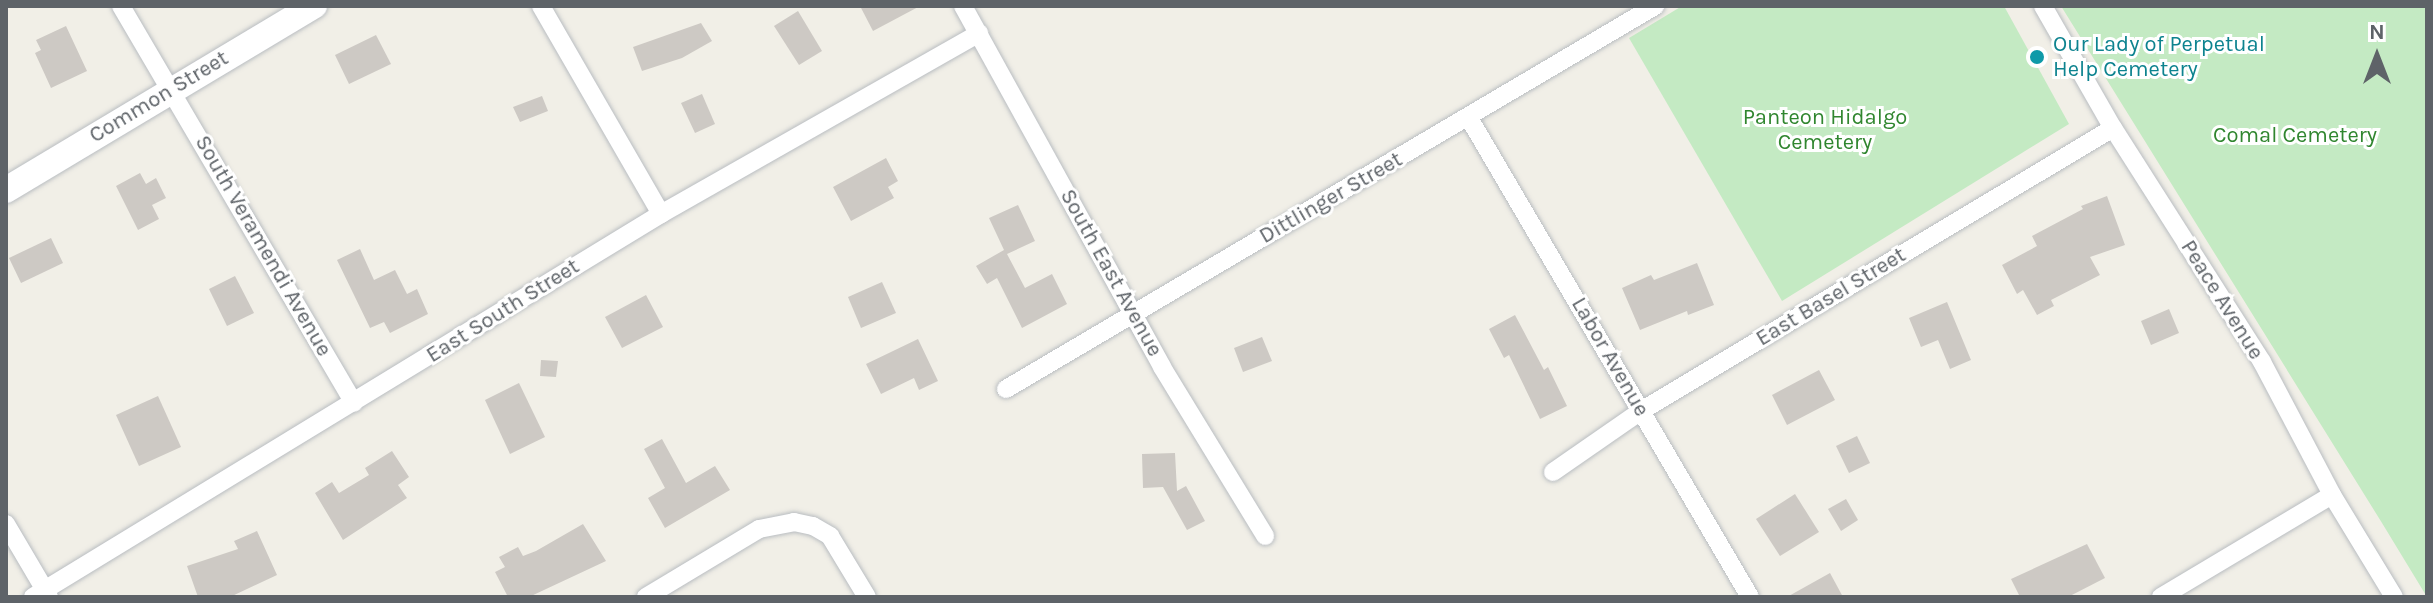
<!DOCTYPE html>
<style>
body{margin:0}
#map{position:relative;width:2433px;height:603px;overflow:hidden;background:#f1efe7;font-family:Karla,sans-serif}
div>[style]{position:absolute}
.green>*{inset:0;background:#c4eac3}
.building>*{inset:0;background:#cdc9c4}
.roads{filter:drop-shadow(0 0 2px #b9bdc1) drop-shadow(0 0 2px #b9bdc1)}
.street>*{height:18px;margin:-9px;padding:0 9px;transform-origin:9px;border-radius:9px;background:#fff}
.secondary>*{height:26px;margin:-13px;padding:0 13px;transform-origin:13px;border-radius:13px;background:#fff}
.dots>*{width:22px;height:22px;translate:-50% -50%;box-sizing:border-box;border:4px solid #fff;border-radius:50%}
span{translate:-50% -50%;white-space:nowrap;text-align:center;line-height:1.15;-webkit-text-stroke:6px #fff;paint-order:stroke}
.culture-label{font-size:22px;color:#0d838f}
.left{translate:0 -50%;text-align:left}
.street-label{font-size:22px;color:#5e6368}
.park-label{font-size:22px;color:#30862f}
.frame{position:absolute;inset:0;border:8px solid #5e6368;pointer-events:none}
.north{position:absolute;left:2337px;top:16px;width:80px;height:80px;-webkit-text-stroke:6px #fff;paint-order:stroke;rotate:0deg;font-size:22px;font-weight:700;line-height:32px;text-align:center;color:#5e6368}
.north::after{content:'';display:block;margin:auto;width:28px;height:36px;background:#5e6368;clip-path:polygon(50% 0,100% 100%,50% 72%,0 100%)}
</style>
<div id="map">
<div class="green">
<div style="clip-path:polygon(1682px 6px,2004px 6px,2069px 124px,1782px 301px,1629px 38px)"></div>
<div style="clip-path:polygon(2061px 6px,2427px 6px,2427px 597px,2382px 523px)"></div>
</div>
<div class="building">
<div style="clip-path:polygon(860px 6px,920px 6px,873px 31px)"></div>
<div style="clip-path:polygon(798px 11px,822px 51px,799px 65px,774px 26px)"></div>
<div style="clip-path:polygon(701px 23px,712px 41px,682px 58px,642px 71px,633px 47px)"></div>
<div style="clip-path:polygon(66px 26px,87px 71px,51px 88px,35px 53px,41px 50px,36px 40px)"></div>
<div style="clip-path:polygon(376px 35px,391px 64px,349px 84px,335px 55px)"></div>
<div style="clip-path:polygon(702px 94px,715px 124px,695px 133px,681px 103px)"></div>
<div style="clip-path:polygon(542px 96px,548px 111px,520px 122px,513px 107px)"></div>
<div style="clip-path:polygon(886px 158px,898px 181px,888px 187px,894px 198px,851px 221px,833px 187px)"></div>
<div style="clip-path:polygon(140px 173px,146px 184px,156px 178px,166px 198px,152px 205px,159px 219px,138px 230px,116px 186px)"></div>
<div style="clip-path:polygon(2107px 196px,2125px 245px,2090px 257px,2100px 275px,2051px 300px,2054px 306px,2037px 315px,2023px 290px,2017px 294px,2002px 265px,2037px 246px,2032px 236px,2083px 209px,2081px 206px)"></div>
<div style="clip-path:polygon(1018px 205px,1035px 241px,1007px 254px,1025px 288px,1052px 274px,1067px 304px,1022px 328px,997px 278px,987px 284px,976px 266px,1004px 250px,989px 218px)"></div>
<div style="clip-path:polygon(51px 238px,63px 263px,21px 283px,9px 258px)"></div>
<div style="clip-path:polygon(360px 249px,374px 280px,395px 270px,407px 294px,417px 289px,428px 314px,390px 333px,384px 322px,370px 328px,337px 260px)"></div>
<div style="clip-path:polygon(1697px 263px,1714px 305px,1688px 315px,1687px 311px,1640px 330px,1622px 288px,1651px 275px,1654px 280px)"></div>
<div style="clip-path:polygon(235px 276px,254px 313px,227px 326px,209px 289px)"></div>
<div style="clip-path:polygon(882px 282px,896px 313px,861px 328px,848px 297px)"></div>
<div style="clip-path:polygon(646px 295px,663px 327px,622px 348px,605px 317px)"></div>
<div style="clip-path:polygon(1947px 302px,1971px 360px,1950px 369px,1938px 340px,1921px 347px,1909px 318px)"></div>
<div style="clip-path:polygon(2169px 309px,2179px 333px,2151px 345px,2141px 321px)"></div>
<div style="clip-path:polygon(1515px 315px,1544px 370px,1548px 367px,1567px 406px,1540px 419px,1509px 355px,1504px 358px,1489px 329px)"></div>
<div style="clip-path:polygon(1262px 337px,1272px 361px,1243px 372px,1234px 348px)"></div>
<div style="clip-path:polygon(918px 339px,938px 381px,919px 390px,914px 378px,881px 394px,866px 364px)"></div>
<div style="clip-path:polygon(541px 360px,558px 361px,556px 377px,540px 376px)"></div>
<div style="clip-path:polygon(1819px 370px,1835px 400px,1787px 425px,1772px 395px)"></div>
<div style="clip-path:polygon(519px 383px,545px 437px,510px 454px,485px 400px)"></div>
<div style="clip-path:polygon(158px 396px,181px 447px,139px 466px,116px 415px)"></div>
<div style="clip-path:polygon(1857px 436px,1870px 463px,1849px 473px,1836px 446px)"></div>
<div style="clip-path:polygon(662px 439px,686px 483px,715px 466px,730px 490px,665px 528px,648px 498px,665px 488px,644px 449px)"></div>
<div style="clip-path:polygon(392px 451px,409px 477px,398px 485px,407px 498px,343px 540px,315px 493px,332px 482px,339px 493px,369px 475px,365px 468px)"></div>
<div style="clip-path:polygon(1175px 453px,1177px 491px,1186px 486px,1205px 521px,1187px 530px,1163px 487px,1143px 488px,1142px 454px)"></div>
<div style="clip-path:polygon(1795px 494px,1819px 532px,1780px 556px,1756px 519px)"></div>
<div style="clip-path:polygon(1846px 499px,1858px 520px,1841px 531px,1828px 509px)"></div>
<div style="clip-path:polygon(583px 524px,606px 561px,529px 597px,508px 597px,495px 572px,505px 567px,499px 557px,518px 547px,523px 556px,536px 551px)"></div>
<div style="clip-path:polygon(257px 531px,277px 575px,230px 597px,198px 597px,187px 566px,238px 549px,234px 541px)"></div>
<div style="clip-path:polygon(2087px 544px,2105px 578px,2068px 597px,2020px 597px,2011px 579px)"></div>
<div style="clip-path:polygon(1830px 573px,1843px 597px,1787px 597px)"></div>
</div>
<div class="roads">
<div class="street">
<div style="left:121px;top:6px;width:460px;rotate:59.6deg"></div>
<div style="left:541px;top:6px;width:240px;rotate:60deg"></div>
<div style="left:963px;top:6px;width:412px;rotate:61.1deg"></div>
<div style="left:1162px;top:367px;width:198px;rotate:58.6deg"></div>
<div style="left:2043px;top:6px;width:141px;rotate:60.2deg"></div>
<div style="left:2113px;top:128px;width:277px;rotate:57.5deg"></div>
<div style="left:2262px;top:362px;width:150px;rotate:62.2deg"></div>
<div style="left:2332px;top:495px;width:119px;rotate:58.7deg"></div>
<div style="left:1469px;top:118px;width:555px;rotate:59.6deg"></div>
<div style="left:1006px;top:389px;width:754px;rotate:-30.55deg"></div>
<div style="left:1553px;top:472px;width:107px;rotate:-34.7deg"></div>
<div style="left:1641px;top:411px;width:550px;rotate:-30.95deg"></div>
<div style="left:6px;top:524px;width:85px;rotate:59.5deg"></div>
<div style="left:33px;top:597px;width:736px;rotate:-31.38deg"></div>
<div style="left:661px;top:214px;width:366px;rotate:-29.6deg"></div>
<div style="left:646px;top:597px;width:132px;rotate:-31deg"></div>
<div style="left:759px;top:529px;width:36px;rotate:-11deg"></div>
<div style="left:794px;top:522px;width:19px;rotate:12deg"></div>
<div style="left:813px;top:526px;width:20px;rotate:30deg"></div>
<div style="left:830px;top:536px;width:71px;rotate:58.8deg"></div>
<div style="left:2161px;top:597px;width:199px;rotate:-30.8deg"></div>
</div>
<div class="secondary">
<div style="left:6px;top:190px;width:359px;rotate:-30.9deg"></div>
</div>
</div>
<div class="dots">
<div style="left:2037px;top:57px;background:#0f9aa8"></div>
</div>
<div class="culture-label">
<span class="left" style="left:2053px;top:57px">Our Lady of Perpetual<br>Help Cemetery</span>
</div>
<div class="street-label">
<span style="left:159px;top:97px;rotate:-31deg">Common Street</span>
<span style="left:1331px;top:198px;rotate:-30deg">Dittlinger Street</span>
<span style="left:263px;top:246px;rotate:60deg">South Veramendi Avenue</span>
<span style="left:1111px;top:273px;rotate:61deg">South East Avenue</span>
<span style="left:1831px;top:297px;rotate:-31deg">East Basel Street</span>
<span style="left:2222px;top:300px;rotate:58deg">Peace Avenue</span>
<span style="left:503px;top:311px;rotate:-32deg">East South Street</span>
<span style="left:1610px;top:357px;rotate:60deg">Labor Avenue</span>
</div>
<div class="park-label">
<span style="left:1825px;top:130px">Panteon Hidalgo<br>Cemetery</span>
<span style="left:2295px;top:136px">Comal Cemetery</span>
</div>
<div class="frame"></div>
<div class="north">N</div>
</div>
